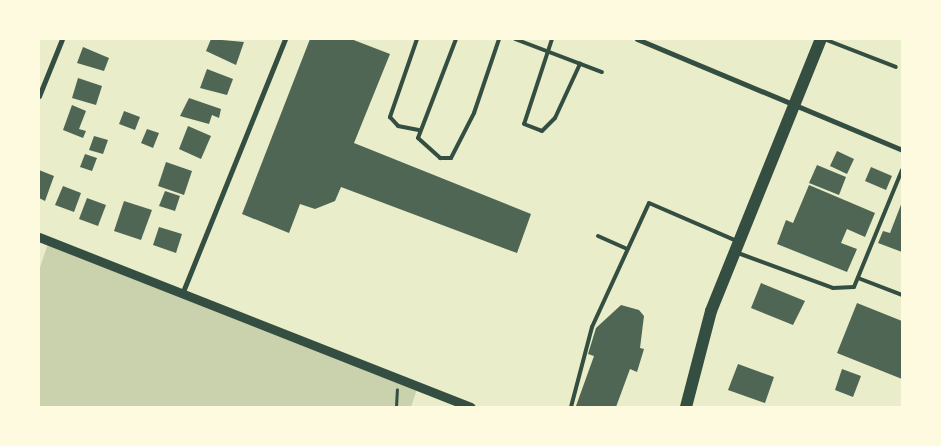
<!DOCTYPE html>
<style>
body{margin:0}
#map{position:relative;width:941px;height:446px;overflow:hidden;background:#e9edc9;font-family:"Fira Sans Condensed",sans-serif}
div>[style]{position:absolute}
.green>*{inset:0;background:#cad2ad}
.building>*{inset:0;background:#4f6655}
.path>*{height:2.5px;margin:-1.25px;padding:0 1.25px;transform-origin:1.25px;border-radius:1.25px;background:#344e41}
.service>*{height:4px;margin:-2px;padding:0 2px;transform-origin:2px;border-radius:2px;background:#344e41}
.minor>*{height:5px;margin:-2.5px;padding:0 2.5px;transform-origin:2.5px;border-radius:2.5px;background:#344e41}
.tertiary>*{height:9px;margin:-4.5px;padding:0 4.5px;transform-origin:4.5px;border-radius:4.5px;background:#344e41}
.primary>*{height:12px;margin:-6px;padding:0 6px;transform-origin:6px;border-radius:6px;background:#344e41}
span{translate:-50% -50%;white-space:nowrap;text-align:center;line-height:1.15;-webkit-text-stroke:5px #fefae0;paint-order:stroke}
.frame{position:absolute;inset:0;border:40px solid #fefae0;pointer-events:none}
</style>
<div id="map">
<div class="green">
<div style="clip-path:polygon(49px 241px,418px 386px,411px 407px,39px 407px,39px 270px)"></div>
</div>
<div class="building">
<div style="clip-path:polygon(211px 39px,244px 42px,236px 65px,206px 51px)"></div>
<div style="clip-path:polygon(310px 39px,351px 39px,390px 54px,354px 143px,531px 214px,517px 253px,341px 187px,335px 201px,315px 209px,300px 204px,289px 233px,242px 214px)"></div>
<div style="clip-path:polygon(83px 47px,109px 58px,104px 71px,77px 63px)"></div>
<div style="clip-path:polygon(207px 69px,233px 79px,227px 95px,200px 88px)"></div>
<div style="clip-path:polygon(78px 78px,102px 86px,96px 105px,72px 98px)"></div>
<div style="clip-path:polygon(189px 98px,221px 109px,219px 118px,212px 115px,209px 124px,180px 116px)"></div>
<div style="clip-path:polygon(72px 105px,86px 111px,79px 129px,86px 131px,83px 138px,63px 130px)"></div>
<div style="clip-path:polygon(124px 111px,140px 117px,135px 130px,119px 124px)"></div>
<div style="clip-path:polygon(188px 126px,211px 136px,201px 159px,179px 149px)"></div>
<div style="clip-path:polygon(147px 129px,159px 133px,153px 148px,141px 143px)"></div>
<div style="clip-path:polygon(94px 136px,108px 140px,103px 154px,89px 150px)"></div>
<div style="clip-path:polygon(837px 151px,854px 159px,847px 174px,830px 166px)"></div>
<div style="clip-path:polygon(85px 154px,97px 158px,92px 171px,80px 167px)"></div>
<div style="clip-path:polygon(166px 162px,192px 171px,184px 195px,158px 186px)"></div>
<div style="clip-path:polygon(817px 165px,846px 177px,839px 195px,809px 183px)"></div>
<div style="clip-path:polygon(871px 167px,892px 176px,886px 190px,865px 181px)"></div>
<div style="clip-path:polygon(39px 170px,54px 176px,45px 201px,39px 198px)"></div>
<div style="clip-path:polygon(809px 185px,875px 213px,865px 237px,847px 229px,841px 243px,857px 249px,847px 272px,777px 244px,786px 220px,793px 223px)"></div>
<div style="clip-path:polygon(63px 186px,81px 193px,74px 212px,55px 205px)"></div>
<div style="clip-path:polygon(165px 191px,180px 196px,175px 211px,159px 206px)"></div>
<div style="clip-path:polygon(87px 198px,106px 205px,98px 226px,79px 219px)"></div>
<div style="clip-path:polygon(124px 201px,152px 210px,141px 240px,114px 231px)"></div>
<div style="clip-path:polygon(902px 202px,902px 252px,878px 243px,883px 231px,890px 233px)"></div>
<div style="clip-path:polygon(159px 227px,182px 234px,176px 253px,153px 245px)"></div>
<div style="clip-path:polygon(761px 283px,805px 301px,793px 325px,751px 308px)"></div>
<div style="clip-path:polygon(857px 303px,902px 321px,902px 379px,837px 353px)"></div>
<div style="clip-path:polygon(621px 305px,639px 310px,644px 316px,640px 348px,644px 349px,637px 372px,630px 369px,616px 407px,576px 406px,594px 356px,588px 354px,596px 328px)"></div>
<div style="clip-path:polygon(738px 364px,774px 377px,765px 403px,728px 390px)"></div>
<div style="clip-path:polygon(842px 369px,861px 376px,853px 397px,835px 390px)"></div>
</div>
<div class="path">
<div style="left:396px;top:407px;width:17px;rotate:-87deg"></div>
</div>
<div class="service">
<div style="left:417px;top:39px;width:83px;rotate:109.1deg"></div>
<div style="left:390px;top:117px;width:12px;rotate:48deg"></div>
<div style="left:398px;top:126px;width:21px;rotate:11deg"></div>
<div style="left:456px;top:39px;width:106px;rotate:111deg"></div>
<div style="left:418px;top:138px;width:30px;rotate:42deg"></div>
<div style="left:440px;top:158px;width:11px"></div>
<div style="left:451px;top:158px;width:51px;rotate:-62.9deg"></div>
<div style="left:474px;top:113px;width:78px;rotate:-71.3deg"></div>
<div style="left:515px;top:39px;width:93px;rotate:20.8deg"></div>
<div style="left:552px;top:39px;width:89px;rotate:108.2deg"></div>
<div style="left:524px;top:124px;width:19px;rotate:21deg"></div>
<div style="left:542px;top:131px;width:18px;rotate:-45deg"></div>
<div style="left:555px;top:118px;width:60px;rotate:-65.2deg"></div>
<div style="left:824px;top:39px;width:77px;rotate:21.3deg"></div>
<div style="left:598px;top:236px;width:32px;rotate:24deg"></div>
<div style="left:738px;top:253px;width:101px;rotate:20.2deg"></div>
<div style="left:833px;top:288px;width:21px;rotate:-3deg"></div>
<div style="left:854px;top:287px;width:126px;rotate:-67.7deg"></div>
<div style="left:858px;top:278px;width:47px;rotate:21.1deg"></div>
<div style="left:571px;top:407px;width:83px;rotate:-75.3deg"></div>
<div style="left:592px;top:327px;width:136px;rotate:-65.3deg"></div>
<div style="left:649px;top:203px;width:96px;rotate:23.4deg"></div>
</div>
<div class="minor">
<div style="left:637px;top:39px;width:287px;rotate:22.7deg"></div>
<div style="left:39px;top:96px;width:61px;rotate:-68deg"></div>
<div style="left:182px;top:294px;width:275px;rotate:-68deg"></div>
</div>
<div class="tertiary">
<div style="left:39px;top:237px;width:464px;rotate:21.5deg"></div>
</div>
<div class="primary">
<div style="left:686px;top:407px;width:99px;rotate:-75.4deg"></div>
<div style="left:711px;top:311px;width:293px;rotate:-68deg"></div>
</div>
<div class="frame"></div>
</div>
